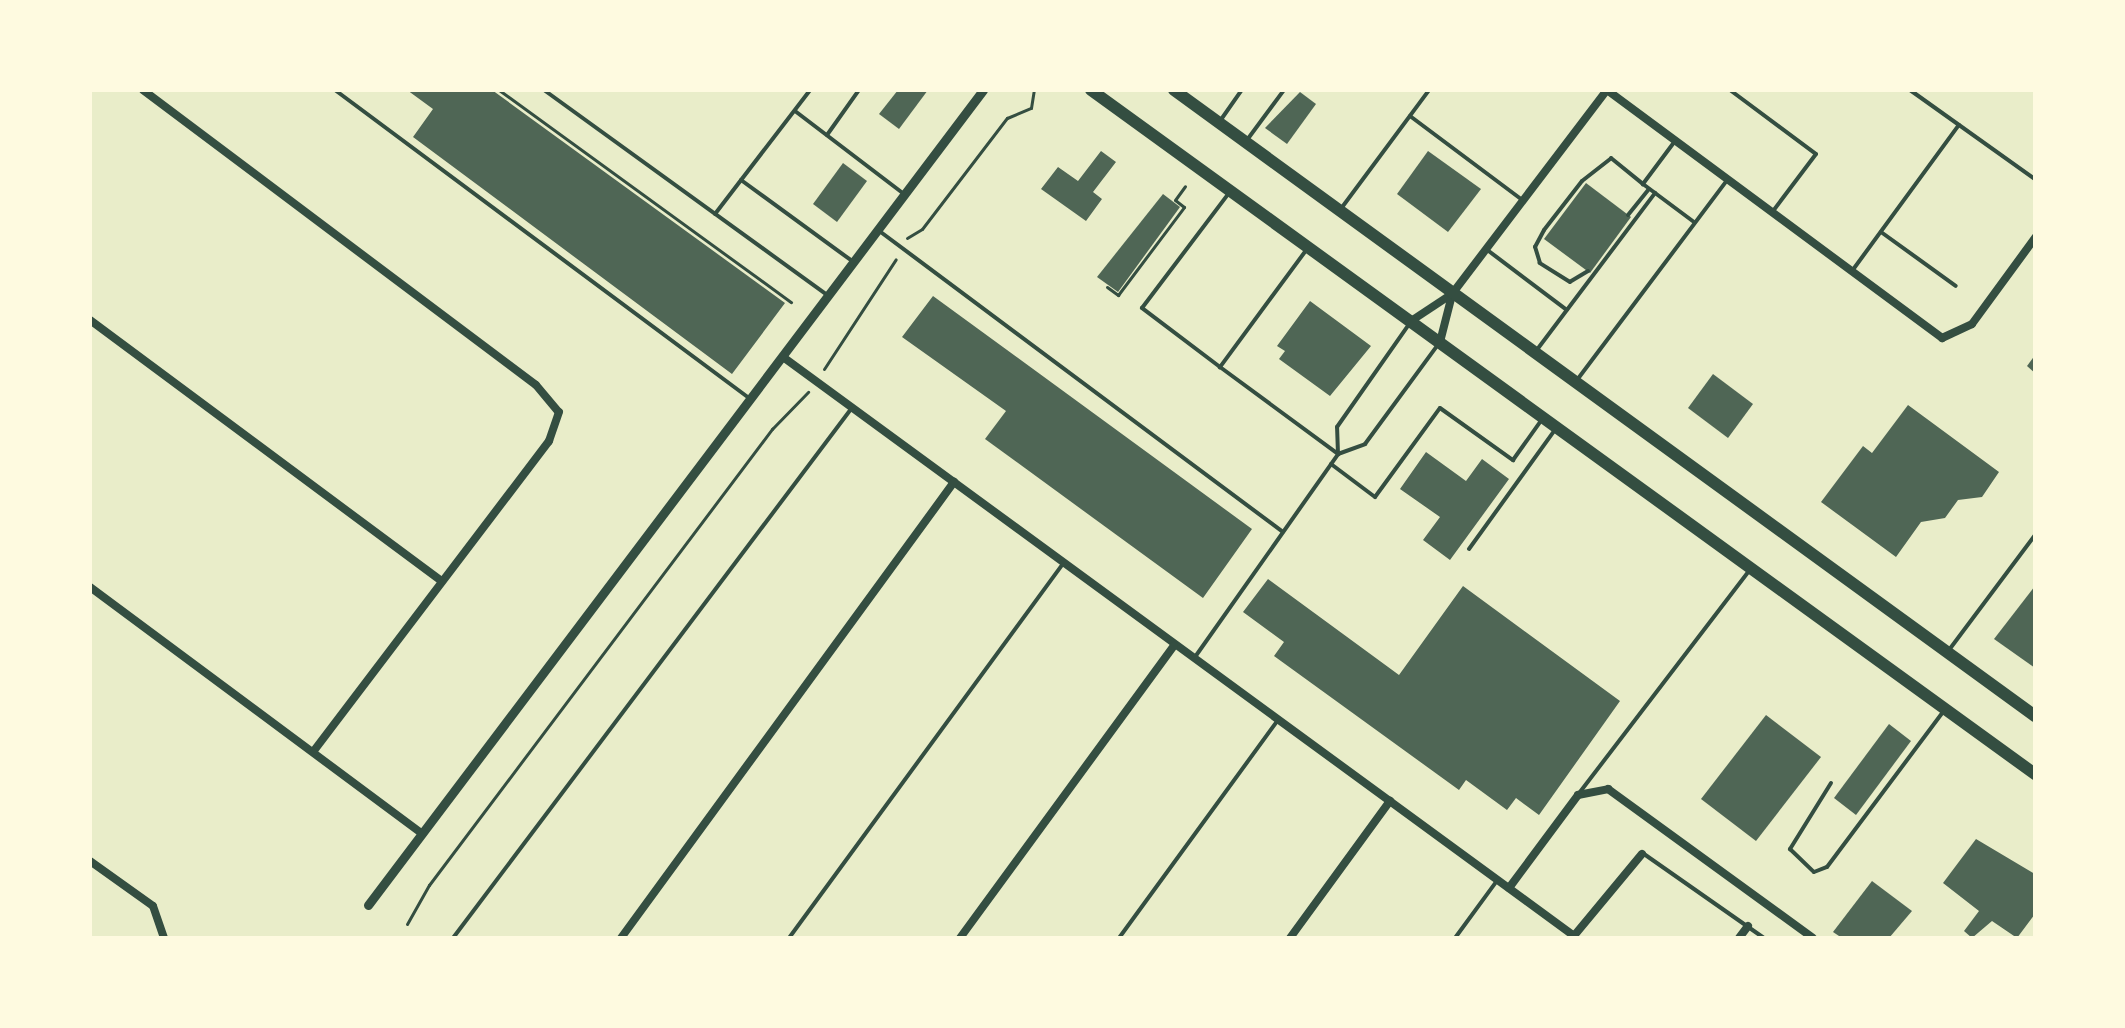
<!DOCTYPE html>
<style>
body{margin:0}
#map{position:relative;width:2125px;height:1028px;overflow:hidden;background:#e9edc9;font-family:Jost,sans-serif}
div>[style]{position:absolute}
.building>*{inset:0;background:#4f6655}
.path>*{height:3px;margin:-1.5px;padding:0 1.5px;transform-origin:1.5px;border-radius:1.5px;background:#344e41}
.service>*{height:4px;margin:-2px;padding:0 2px;transform-origin:2px;border-radius:2px;background:#344e41}
.minor>*{height:8px;margin:-4px;padding:0 4px;transform-origin:4px;border-radius:4px;background:#344e41}
.tertiary>*{height:9px;margin:-4.5px;padding:0 4.5px;transform-origin:4.5px;border-radius:4.5px;background:#344e41}
.primary>*{height:12px;margin:-6px;padding:0 6px;transform-origin:6px;border-radius:6px;background:#344e41}
span{translate:-50% -50%;white-space:nowrap;text-align:center;line-height:1.15;-webkit-text-stroke:8px #fefae0;paint-order:stroke}
.frame{position:absolute;inset:0;border:92px solid #fefae0;pointer-events:none}
</style>
<div id="map">
<div class="building">
<div style="clip-path:polygon(407px 90px,492px 90px,785px 303px,732px 374px,413px 137px,433px 109px)"></div>
<div style="clip-path:polygon(898px 90px,928px 90px,899px 129px,879px 114px)"></div>
<div style="clip-path:polygon(1300px 92px,1316px 104px,1287px 144px,1265px 128px)"></div>
<div style="clip-path:polygon(1101px 151px,1116px 162px,1093px 192px,1102px 199px,1086px 221px,1041px 189px,1058px 167px,1078px 181px)"></div>
<div style="clip-path:polygon(1428px 151px,1481px 189px,1448px 232px,1397px 194px)"></div>
<div style="clip-path:polygon(843px 163px,867px 181px,837px 222px,813px 204px)"></div>
<div style="clip-path:polygon(1586px 183px,1631px 217px,1590px 273px,1544px 239px)"></div>
<div style="clip-path:polygon(1163px 194px,1180px 207px,1118px 292px,1097px 277px)"></div>
<div style="clip-path:polygon(933px 296px,1252px 529px,1203px 598px,985px 439px,1006px 411px,902px 337px)"></div>
<div style="clip-path:polygon(1310px 301px,1371px 346px,1330px 396px,1279px 359px,1285px 351px,1277px 346px)"></div>
<div style="clip-path:polygon(2035px 355px,2035px 373px,2027px 366px)"></div>
<div style="clip-path:polygon(1713px 374px,1753px 404px,1728px 438px,1688px 408px)"></div>
<div style="clip-path:polygon(1908px 405px,1999px 472px,1982px 497px,1958px 500px,1945px 518px,1921px 522px,1896px 557px,1821px 502px,1863px 446px,1872px 453px)"></div>
<div style="clip-path:polygon(1426px 452px,1466px 481px,1482px 459px,1509px 479px,1450px 560px,1423px 540px,1440px 517px,1400px 489px)"></div>
<div style="clip-path:polygon(1268px 579px,1399px 675px,1463px 586px,1620px 701px,1539px 815px,1516px 798px,1507px 810px,1466px 780px,1459px 790px,1274px 656px,1284px 642px,1243px 612px)"></div>
<div style="clip-path:polygon(2035px 586px,2035px 668px,1994px 639px)"></div>
<div style="clip-path:polygon(1766px 715px,1821px 757px,1756px 841px,1701px 799px)"></div>
<div style="clip-path:polygon(1889px 724px,1911px 741px,1856px 815px,1834px 798px)"></div>
<div style="clip-path:polygon(1976px 839px,2035px 874px,2035px 914px,2017px 938px,1992px 921px,1972px 938px,1964px 931px,1979px 911px,1943px 883px)"></div>
<div style="clip-path:polygon(1872px 881px,1912px 911px,1889px 938px,1842px 938px,1833px 932px)"></div>
</div>
<div class="path">
<div style="left:499px;top:90px;width:361px;rotate:36deg"></div>
<div style="left:907px;top:238px;width:17px;rotate:-31deg"></div>
<div style="left:922px;top:229px;width:140px;rotate:-52.6deg"></div>
<div style="left:1007px;top:118px;width:26px;rotate:-23deg"></div>
<div style="left:1031px;top:108px;width:18px;rotate:-81deg"></div>
<div style="left:1107px;top:287px;width:14px;rotate:36deg"></div>
<div style="left:1118px;top:295px;width:110px;rotate:-53.1deg"></div>
<div style="left:1184px;top:207px;width:11px;rotate:-142deg"></div>
<div style="left:1175px;top:200px;width:17px;rotate:-54deg"></div>
<div style="left:824px;top:369px;width:131px;rotate:-56.8deg"></div>
<div style="left:407px;top:924px;width:45px;rotate:-60.6deg"></div>
<div style="left:429px;top:885px;width:571px;rotate:-53.05deg"></div>
<div style="left:772px;top:429px;width:52px;rotate:-45.8deg"></div>
</div>
<div class="service">
<div style="left:335px;top:90px;width:516px;rotate:36.65deg"></div>
<div style="left:544px;top:90px;width:349px;rotate:35.9deg"></div>
<div style="left:1730px;top:90px;width:107px;rotate:36.7deg"></div>
<div style="left:1816px;top:154px;width:71px;rotate:127deg"></div>
<div style="left:1910px;top:90px;width:153px;rotate:35.5deg"></div>
<div style="left:795px;top:111px;width:137px;rotate:37.3deg"></div>
<div style="left:1410px;top:116px;width:139px;rotate:36.8deg"></div>
<div style="left:1220px;top:121px;width:38px;rotate:-55deg"></div>
<div style="left:827px;top:135px;width:55px;rotate:-54.6deg"></div>
<div style="left:1247px;top:140px;width:62px;rotate:-53.5deg"></div>
<div style="left:1675px;top:141px;width:54px;rotate:126.7deg"></div>
<div style="left:1643px;top:184px;width:64px;rotate:36.7deg"></div>
<div style="left:741px;top:180px;width:137px;rotate:36.1deg"></div>
<div style="left:1340px;top:210px;width:149px;rotate:-53.4deg"></div>
<div style="left:715px;top:214px;width:156px;rotate:-52.5deg"></div>
<div style="left:1628px;top:215px;width:33px;rotate:-51deg"></div>
<div style="left:878px;top:230px;width:505px;rotate:36.71deg"></div>
<div style="left:1881px;top:232px;width:92px;rotate:35.8deg"></div>
<div style="left:1307px;top:249px;width:147px;rotate:126.4deg"></div>
<div style="left:1220px;top:367px;width:147px;rotate:36.4deg"></div>
<div style="left:1486px;top:249px;width:101px;rotate:37deg"></div>
<div style="left:1588px;top:271px;width:21px;rotate:149deg"></div>
<div style="left:1570px;top:282px;width:36px;rotate:-148deg"></div>
<div style="left:1540px;top:263px;width:17px;rotate:-107deg"></div>
<div style="left:1535px;top:247px;width:19px;rotate:-62deg"></div>
<div style="left:1544px;top:230px;width:62px;rotate:-52.2deg"></div>
<div style="left:1582px;top:181px;width:37px;rotate:-38deg"></div>
<div style="left:1611px;top:158px;width:41px;rotate:39.1deg"></div>
<div style="left:1852px;top:271px;width:181px;rotate:-53.8deg"></div>
<div style="left:1536px;top:351px;width:198px;rotate:-53deg"></div>
<div style="left:1220px;top:367px;width:98px;rotate:-142.9deg"></div>
<div style="left:1142px;top:308px;width:144px;rotate:-52.9deg"></div>
<div style="left:1577px;top:380px;width:250px;rotate:-53.1deg"></div>
<div style="left:1338px;top:454px;width:27px;rotate:-92deg"></div>
<div style="left:1337px;top:427px;width:126px;rotate:-55deg"></div>
<div style="left:1331px;top:464px;width:55px;rotate:36.9deg"></div>
<div style="left:1375px;top:497px;width:110px;rotate:-53.9deg"></div>
<div style="left:1440px;top:408px;width:90px;rotate:35.5deg"></div>
<div style="left:1513px;top:460px;width:52px;rotate:-54.5deg"></div>
<div style="left:1469px;top:549px;width:145px;rotate:-54.2deg"></div>
<div style="left:1949px;top:650px;width:144px;rotate:-53.2deg"></div>
<div style="left:1195px;top:657px;width:248px;rotate:-54.8deg"></div>
<div style="left:1338px;top:454px;width:29px;rotate:-20deg"></div>
<div style="left:1365px;top:444px;width:122px;rotate:-53.7deg"></div>
<div style="left:1831px;top:783px;width:78px;rotate:121.8deg"></div>
<div style="left:1790px;top:849px;width:33px;rotate:44deg"></div>
<div style="left:1814px;top:872px;width:14px;rotate:-21deg"></div>
<div style="left:1827px;top:867px;width:197px;rotate:-53.2deg"></div>
<div style="left:1580px;top:792px;width:280px;rotate:-52.6deg"></div>
<div style="left:1644px;top:854px;width:146px;rotate:35deg"></div>
<div style="left:453px;top:938px;width:662px;rotate:-53.04deg"></div>
<div style="left:789px;top:938px;width:464px;rotate:-53.8deg"></div>
<div style="left:1119px;top:938px;width:270px;rotate:-53.9deg"></div>
<div style="left:1455px;top:938px;width:69px;rotate:-53.8deg"></div>
</div>
<div class="minor">
<div style="left:143px;top:90px;width:491px;rotate:36.9deg"></div>
<div style="left:536px;top:385px;width:35px;rotate:50deg"></div>
<div style="left:559px;top:412px;width:31px;rotate:109deg"></div>
<div style="left:549px;top:441px;width:389px;rotate:127.2deg"></div>
<div style="left:1607px;top:90px;width:417px;rotate:36.5deg"></div>
<div style="left:1942px;top:338px;width:33px;rotate:-25deg"></div>
<div style="left:1972px;top:324px;width:107px;rotate:-53.8deg"></div>
<div style="left:90px;top:320px;width:437px;rotate:36.6deg"></div>
<div style="left:1411px;top:321px;width:49px;rotate:-33.4deg"></div>
<div style="left:1452px;top:294px;width:256px;rotate:-52.8deg"></div>
<div style="left:1440px;top:342px;width:49px;rotate:-75.7deg"></div>
<div style="left:783px;top:357px;width:980px;rotate:36.2deg"></div>
<div style="left:90px;top:587px;width:414px;rotate:36.6deg"></div>
<div style="left:90px;top:861px;width:77px;rotate:35.5deg"></div>
<div style="left:153px;top:906px;width:34px;rotate:71deg"></div>
<div style="left:1509px;top:888px;width:116px;rotate:-53.4deg"></div>
<div style="left:1578px;top:795px;width:31px;rotate:-11deg"></div>
<div style="left:1608px;top:789px;width:253px;rotate:36deg"></div>
<div style="left:1573px;top:937px;width:108px;rotate:-50.3deg"></div>
<div style="left:621px;top:938px;width:565px;rotate:-53.86deg"></div>
<div style="left:960px;top:938px;width:362px;rotate:-53.8deg"></div>
<div style="left:1290px;top:938px;width:170px;rotate:-53.9deg"></div>
<div style="left:1739px;top:938px;width:15px;rotate:-53deg"></div>
</div>
<div class="tertiary">
<div style="left:368px;top:905px;width:1021px;rotate:-52.96deg"></div>
</div>
<div class="primary">
<div style="left:1091px;top:90px;width:1166px;rotate:35.93deg"></div>
<div style="left:1174px;top:90px;width:1065px;rotate:36.02deg"></div>
</div>
<div class="frame"></div>
</div>
